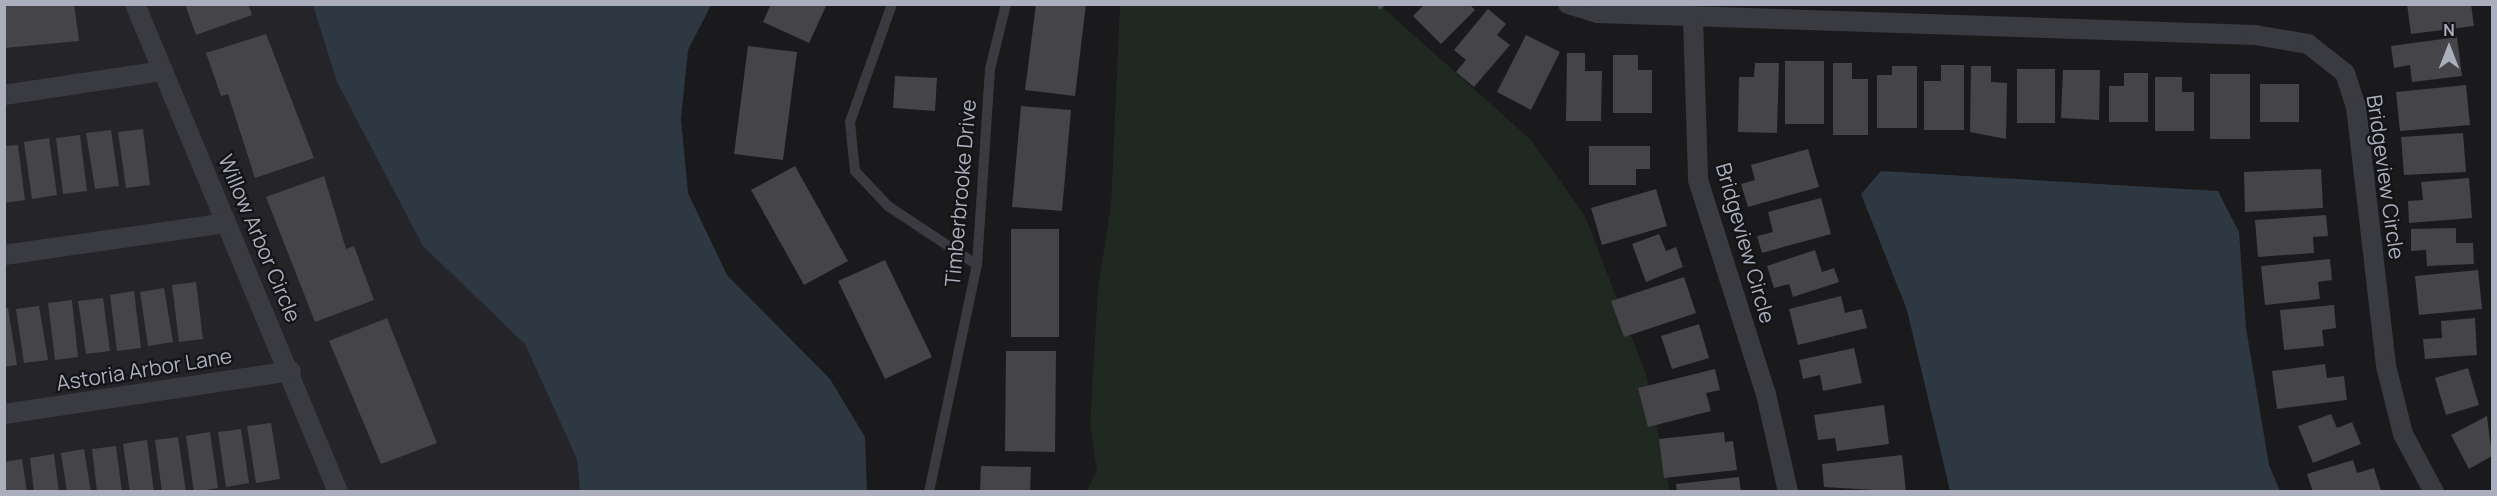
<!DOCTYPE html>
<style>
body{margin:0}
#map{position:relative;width:2497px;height:496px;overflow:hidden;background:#1a191c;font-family:Manrope,sans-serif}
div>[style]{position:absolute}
.built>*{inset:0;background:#252529}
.green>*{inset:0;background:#1f2821}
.water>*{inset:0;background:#2e3842}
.building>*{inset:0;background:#444449}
.lane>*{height:10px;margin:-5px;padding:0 5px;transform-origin:5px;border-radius:5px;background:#3a3b41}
.street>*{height:20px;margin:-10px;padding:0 10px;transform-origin:10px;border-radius:10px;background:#3a3b41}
span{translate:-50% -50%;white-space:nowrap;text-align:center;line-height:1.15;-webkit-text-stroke:4.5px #141417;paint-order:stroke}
.street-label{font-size:21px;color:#abafbd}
.frame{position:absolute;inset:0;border:6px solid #abafbd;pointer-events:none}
.north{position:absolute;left:2419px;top:18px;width:60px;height:60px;-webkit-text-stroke:4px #141417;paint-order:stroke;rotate:0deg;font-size:16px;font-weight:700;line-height:24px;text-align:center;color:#abafbd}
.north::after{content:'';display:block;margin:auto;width:21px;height:27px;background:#abafbd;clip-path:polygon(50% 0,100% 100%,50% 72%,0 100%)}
</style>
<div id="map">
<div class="built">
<div style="clip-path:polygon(4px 5px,604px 5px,664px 491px,5px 491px)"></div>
</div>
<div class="green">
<div style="clip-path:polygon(1120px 4px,1380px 5px,1531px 140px,1585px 216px,1646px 374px,1670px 491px,1086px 492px,1097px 471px,1090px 425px,1098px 288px,1111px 205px)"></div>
</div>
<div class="water">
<div style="clip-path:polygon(313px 5px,711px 5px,688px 50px,681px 119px,688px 193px,727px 275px,830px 379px,865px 437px,867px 491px,580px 491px,577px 459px,525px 344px,423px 246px,337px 82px)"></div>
<div style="clip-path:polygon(1881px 171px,2218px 191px,2239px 232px,2246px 328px,2269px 465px,2280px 491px,1950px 491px,1907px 310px,1861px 194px)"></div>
</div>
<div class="building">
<div style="clip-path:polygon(4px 4px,74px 4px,79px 41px,4px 48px)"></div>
<div style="clip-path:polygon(185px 4px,248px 4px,252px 15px,196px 35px)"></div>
<div style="clip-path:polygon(771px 4px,827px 4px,809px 43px,763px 22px)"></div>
<div style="clip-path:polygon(1036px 4px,1086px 4px,1075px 96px,1025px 90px)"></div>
<div style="clip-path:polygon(1376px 4px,1388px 4px,1379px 10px)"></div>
<div style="clip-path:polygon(1425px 4px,1469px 4px,1475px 10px,1441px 44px,1413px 16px)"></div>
<div style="clip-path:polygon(2407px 4px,2471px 4px,2474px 26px,2411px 34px)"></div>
<div style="clip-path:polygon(1488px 9px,1506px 24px,1497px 35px,1510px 45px,1474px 87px,1456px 72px,1466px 60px,1454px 50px)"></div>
<div style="clip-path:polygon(266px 34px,314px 158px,255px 178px,228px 94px,221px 96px,206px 53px)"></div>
<div style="clip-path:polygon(1526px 35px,1560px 52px,1531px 110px,1497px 92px)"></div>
<div style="clip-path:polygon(2457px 37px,2462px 76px,2412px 82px,2410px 65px,2394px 68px,2391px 46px)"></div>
<div style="clip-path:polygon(748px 46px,797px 52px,783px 160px,734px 154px)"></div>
<div style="clip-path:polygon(1567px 53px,1585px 53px,1585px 71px,1602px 71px,1601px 121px,1566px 121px)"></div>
<div style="clip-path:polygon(1613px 55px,1638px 55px,1638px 70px,1652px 70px,1652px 113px,1613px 113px)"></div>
<div style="clip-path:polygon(1785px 61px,1824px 61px,1824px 124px,1785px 124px)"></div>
<div style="clip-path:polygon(1755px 63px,1779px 63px,1777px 133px,1738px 132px,1739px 77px,1754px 77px)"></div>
<div style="clip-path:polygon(1833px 63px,1852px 63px,1852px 79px,1868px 79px,1868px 135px,1833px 135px)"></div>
<div style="clip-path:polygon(1941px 65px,1964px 65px,1964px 130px,1924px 130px,1924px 81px,1941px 81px)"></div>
<div style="clip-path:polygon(1892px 66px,1917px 66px,1917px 128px,1877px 128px,1877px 75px,1892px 75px)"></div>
<div style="clip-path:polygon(1971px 66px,1991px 66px,1991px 82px,2007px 83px,2006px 139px,1970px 132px)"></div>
<div style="clip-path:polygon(2017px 69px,2055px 69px,2055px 123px,2017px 123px)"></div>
<div style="clip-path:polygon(2063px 70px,2100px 70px,2099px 120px,2061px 118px)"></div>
<div style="clip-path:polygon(2124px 73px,2148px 73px,2148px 122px,2109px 122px,2109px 86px,2124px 86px)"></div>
<div style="clip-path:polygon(2210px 74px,2250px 74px,2250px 139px,2210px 139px)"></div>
<div style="clip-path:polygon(895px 76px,937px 78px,935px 111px,893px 108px)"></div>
<div style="clip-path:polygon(2155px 77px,2182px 77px,2182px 92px,2194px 92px,2194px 131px,2155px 131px)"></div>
<div style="clip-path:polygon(2260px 84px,2299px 84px,2299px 122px,2260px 122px)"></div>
<div style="clip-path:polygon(2466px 85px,2470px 125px,2400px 131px,2396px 92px)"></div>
<div style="clip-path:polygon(1021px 106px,1071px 110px,1062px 211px,1012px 207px)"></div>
<div style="clip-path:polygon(143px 129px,150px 185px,126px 188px,118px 132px)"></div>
<div style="clip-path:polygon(111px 130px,119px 186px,95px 189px,86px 133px)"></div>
<div style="clip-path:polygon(2463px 133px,2466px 172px,2404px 175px,2401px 137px)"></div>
<div style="clip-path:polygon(80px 135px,87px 191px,63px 194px,56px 138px)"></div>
<div style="clip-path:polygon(49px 138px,57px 195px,32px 199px,24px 142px)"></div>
<div style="clip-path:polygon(18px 145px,25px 200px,4px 203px,4px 146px)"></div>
<div style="clip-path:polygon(1589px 146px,1650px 146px,1650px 169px,1636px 169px,1636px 185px,1589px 185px)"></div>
<div style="clip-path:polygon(1808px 149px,1819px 187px,1748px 207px,1741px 184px,1755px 180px,1751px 165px)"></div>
<div style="clip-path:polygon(795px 166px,848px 261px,804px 285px,751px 190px)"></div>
<div style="clip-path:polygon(2321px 169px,2323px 208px,2245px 212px,2244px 172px)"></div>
<div style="clip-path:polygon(324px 176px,346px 249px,354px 246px,374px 300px,315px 322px,266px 197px)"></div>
<div style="clip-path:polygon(2469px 178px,2472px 218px,2409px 223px,2408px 201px,2423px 200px,2421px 182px)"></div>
<div style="clip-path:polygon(1656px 189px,1667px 226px,1602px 245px,1591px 208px)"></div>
<div style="clip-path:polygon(1821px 198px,1831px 234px,1762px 253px,1757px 236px,1773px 232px,1768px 212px)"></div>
<div style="clip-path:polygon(2326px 215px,2328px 236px,2313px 237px,2314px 253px,2258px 257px,2255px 220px)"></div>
<div style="clip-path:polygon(2456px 228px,2456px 243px,2473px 243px,2474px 264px,2427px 266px,2426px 250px,2411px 251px,2411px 229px)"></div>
<div style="clip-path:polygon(1011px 229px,1059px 229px,1059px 337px,1011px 337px)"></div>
<div style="clip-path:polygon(1659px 234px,1666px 251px,1676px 247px,1683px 267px,1646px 282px,1632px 244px)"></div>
<div style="clip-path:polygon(1815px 250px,1822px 272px,1834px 268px,1839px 282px,1793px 297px,1789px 284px,1774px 288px,1767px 266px)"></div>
<div style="clip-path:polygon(2330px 259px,2332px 280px,2318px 282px,2320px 299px,2265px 305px,2261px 266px)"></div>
<div style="clip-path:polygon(885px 260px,932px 357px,885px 379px,838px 281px)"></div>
<div style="clip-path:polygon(2478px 270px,2482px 309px,2419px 315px,2415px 276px)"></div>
<div style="clip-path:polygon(1684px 277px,1696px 313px,1624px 337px,1611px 301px)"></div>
<div style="clip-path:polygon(196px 282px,203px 339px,179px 342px,172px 285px)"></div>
<div style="clip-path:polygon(164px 288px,173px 342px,148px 346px,140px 292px)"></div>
<div style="clip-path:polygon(134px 291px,141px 348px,117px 351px,110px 295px)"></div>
<div style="clip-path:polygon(1841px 296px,1845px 313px,1862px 309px,1867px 328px,1798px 345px,1789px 309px)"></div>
<div style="clip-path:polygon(103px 298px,110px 351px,86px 354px,78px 301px)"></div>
<div style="clip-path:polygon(72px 300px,78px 357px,55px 360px,48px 303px)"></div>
<div style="clip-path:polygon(2334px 305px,2336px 328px,2322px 330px,2324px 346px,2284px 350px,2280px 310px)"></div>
<div style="clip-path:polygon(39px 306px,48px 360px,24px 363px,16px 309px)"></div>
<div style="clip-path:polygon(8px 308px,17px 365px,4px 367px,4px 309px)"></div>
<div style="clip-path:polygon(387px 318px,437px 443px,381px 464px,329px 341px)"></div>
<div style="clip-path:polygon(2475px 318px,2477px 355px,2425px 359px,2423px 339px,2442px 338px,2441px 321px)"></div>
<div style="clip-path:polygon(1699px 324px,1709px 358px,1672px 369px,1661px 336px)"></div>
<div style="clip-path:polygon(1854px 348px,1862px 383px,1823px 391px,1820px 375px,1803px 379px,1799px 360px)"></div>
<div style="clip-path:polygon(1006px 351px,1056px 351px,1055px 452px,1005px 451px)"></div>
<div style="clip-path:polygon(2325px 364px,2327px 378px,2344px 376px,2347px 400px,2277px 409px,2272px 371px)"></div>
<div style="clip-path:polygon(2468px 368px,2479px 405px,2446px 415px,2435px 378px)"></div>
<div style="clip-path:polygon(1715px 369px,1720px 390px,1706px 393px,1711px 411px,1648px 427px,1638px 388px)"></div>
<div style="clip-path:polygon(1884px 405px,1889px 444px,1837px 451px,1835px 438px,1818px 440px,1814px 415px)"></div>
<div style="clip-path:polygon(2331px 414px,2337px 428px,2352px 422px,2361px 444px,2313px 463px,2298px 426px)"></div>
<div style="clip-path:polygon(2487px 416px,2492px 456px,2469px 469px,2451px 435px)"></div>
<div style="clip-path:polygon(271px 423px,280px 479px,256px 483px,247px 426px)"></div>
<div style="clip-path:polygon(241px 429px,249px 483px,226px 487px,218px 432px)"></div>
<div style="clip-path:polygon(210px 432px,218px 488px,194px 492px,186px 436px)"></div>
<div style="clip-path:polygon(1724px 432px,1725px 442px,1733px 441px,1737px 470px,1664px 478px,1659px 439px)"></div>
<div style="clip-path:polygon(178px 437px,186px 492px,162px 492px,155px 440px)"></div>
<div style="clip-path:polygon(147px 440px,154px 492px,130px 492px,123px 444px)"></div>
<div style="clip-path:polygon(116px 446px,122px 492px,97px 492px,92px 449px)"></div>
<div style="clip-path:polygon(84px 449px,91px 492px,67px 492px,61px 453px)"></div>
<div style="clip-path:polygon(54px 454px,59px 492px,34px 492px,30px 458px)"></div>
<div style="clip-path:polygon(1902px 455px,1906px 492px,1824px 487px,1822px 464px)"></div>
<div style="clip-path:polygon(22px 459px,27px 492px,4px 492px,4px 462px)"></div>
<div style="clip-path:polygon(2353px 460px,2357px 473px,2374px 468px,2381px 491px,2313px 492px,2307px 474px)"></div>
<div style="clip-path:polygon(981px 466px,1031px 467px,1030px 492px,980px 492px)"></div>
<div style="clip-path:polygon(1739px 477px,1741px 492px,1677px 492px,1676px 484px)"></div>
</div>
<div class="lane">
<div style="left:892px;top:4px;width:125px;rotate:109.6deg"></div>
<div style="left:850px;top:122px;width:49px;rotate:84.2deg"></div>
<div style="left:855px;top:171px;width:48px;rotate:46.7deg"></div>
<div style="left:888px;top:206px;width:107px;rotate:33.5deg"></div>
<div style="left:929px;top:492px;width:232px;rotate:-78.1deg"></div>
<div style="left:977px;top:265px;width:196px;rotate:-86.2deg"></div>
<div style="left:990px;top:69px;width:67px;rotate:-76.2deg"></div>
</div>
<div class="street">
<div style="left:135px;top:4px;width:529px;rotate:67.41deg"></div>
<div style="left:1568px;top:4px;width:30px;rotate:17deg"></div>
<div style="left:1597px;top:13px;width:658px;rotate:1.91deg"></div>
<div style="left:2255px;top:35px;width:54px;rotate:9.6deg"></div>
<div style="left:2308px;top:44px;width:47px;rotate:38.1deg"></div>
<div style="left:2345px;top:73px;width:35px;rotate:72deg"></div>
<div style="left:2356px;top:106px;width:262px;rotate:83.4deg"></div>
<div style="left:2386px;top:366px;width:70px;rotate:76deg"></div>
<div style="left:2403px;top:434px;width:66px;rotate:61.9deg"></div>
<div style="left:1693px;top:18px;width:162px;rotate:88.2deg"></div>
<div style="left:1698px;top:180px;width:225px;rotate:72.4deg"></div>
<div style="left:1766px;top:394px;width:100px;rotate:77.3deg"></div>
<div style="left:4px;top:95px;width:161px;rotate:-8.6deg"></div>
<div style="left:4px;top:255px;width:224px;rotate:-8.2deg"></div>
<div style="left:4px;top:414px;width:290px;rotate:-8.5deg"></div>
</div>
<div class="street-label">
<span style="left:2386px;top:177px;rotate:82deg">Bridgeview Circle</span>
<span style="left:960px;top:193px;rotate:-85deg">Timberbrooke Drive</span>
<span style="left:260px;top:238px;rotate:67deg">Willow Arbor Circle</span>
<span style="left:1746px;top:243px;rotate:74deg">Bridgeview Circle</span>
<span style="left:144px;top:369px;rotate:-9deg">Astoria Arbor Lane</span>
</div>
<div class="frame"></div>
<div class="north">N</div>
</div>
